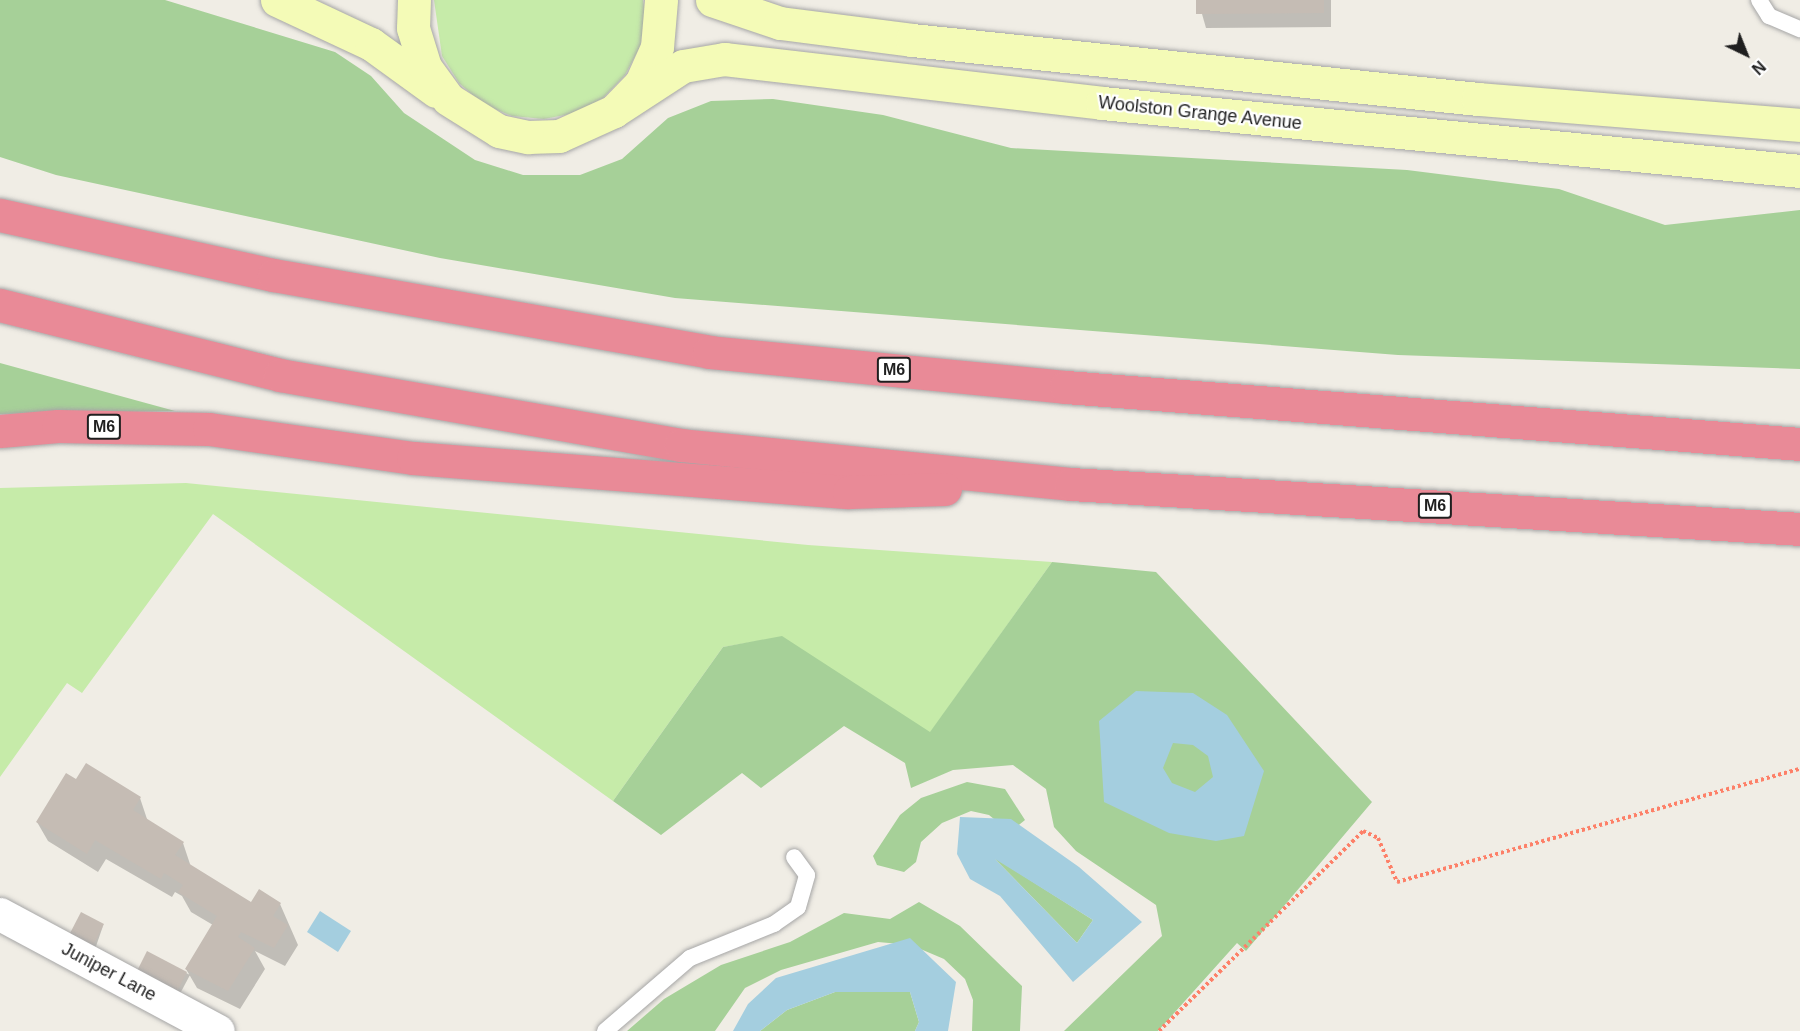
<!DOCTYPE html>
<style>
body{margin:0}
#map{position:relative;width:1800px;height:1031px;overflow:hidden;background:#f0ede5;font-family:Helvetica,sans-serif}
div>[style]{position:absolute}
.grass>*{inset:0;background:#c6eba9}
.forest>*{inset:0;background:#a6d098}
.water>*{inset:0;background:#a4cedf}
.shadow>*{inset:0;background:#0003}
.building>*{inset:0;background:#c5bcb4}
.path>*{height:4px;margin-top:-2px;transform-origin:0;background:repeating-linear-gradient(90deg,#fd8068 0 3px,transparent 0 6px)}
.roads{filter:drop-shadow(0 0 2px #a6a6a6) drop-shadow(0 0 2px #a6a6a6)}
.service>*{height:16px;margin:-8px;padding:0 8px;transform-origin:8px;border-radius:8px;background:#fff}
.minor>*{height:33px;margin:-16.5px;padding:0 16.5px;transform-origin:16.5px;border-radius:16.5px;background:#fff}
.secondary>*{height:33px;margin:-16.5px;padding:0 16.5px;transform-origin:16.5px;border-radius:16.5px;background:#f4fbb7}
.motorway>*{height:33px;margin:-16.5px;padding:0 16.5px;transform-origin:16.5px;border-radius:16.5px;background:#e98a97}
span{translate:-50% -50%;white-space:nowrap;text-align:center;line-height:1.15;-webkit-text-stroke:4.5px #fff;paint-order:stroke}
.shield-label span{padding:2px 4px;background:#fff;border:2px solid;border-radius:4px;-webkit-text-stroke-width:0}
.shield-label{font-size:16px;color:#1f1f1f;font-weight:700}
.street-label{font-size:18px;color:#1f1f1f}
.north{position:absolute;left:1716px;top:24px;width:60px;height:60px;-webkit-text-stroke:4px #fff;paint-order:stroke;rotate:137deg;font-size:16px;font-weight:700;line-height:24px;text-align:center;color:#1f1f1f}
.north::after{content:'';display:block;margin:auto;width:21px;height:27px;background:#1f1f1f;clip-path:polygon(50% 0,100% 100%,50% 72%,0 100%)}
</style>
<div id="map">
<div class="grass">
<div style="clip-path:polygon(434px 0,643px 0,645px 15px,640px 47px,625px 75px,603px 98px,575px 113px,544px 119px,512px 116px,483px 104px,459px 83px,442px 56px)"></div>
<div style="clip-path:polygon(186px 483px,808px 545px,1052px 562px,930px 733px,782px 637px,723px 647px,613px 801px,213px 514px,82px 693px,67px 683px,0 777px,0 488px)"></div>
</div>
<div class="forest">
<div style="clip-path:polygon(0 0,165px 0,335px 52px,371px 76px,404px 113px,475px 160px,523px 175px,580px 175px,622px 159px,668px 118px,711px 101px,773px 99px,883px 115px,1011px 148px,1407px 170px,1559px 189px,1665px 225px,1800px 210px,1800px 369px,1398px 355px,675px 298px,440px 258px,56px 175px,0 157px)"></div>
<div style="clip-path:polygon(0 363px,175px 411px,0 414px)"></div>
<div style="clip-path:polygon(1052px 562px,1156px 572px,1372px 802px,1246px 951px,1237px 943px,1158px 1031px,1064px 1031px,1162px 936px,1156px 905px,1076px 851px,1054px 827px,1046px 789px,1013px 765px,953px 770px,911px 788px,905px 763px,844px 726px,761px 788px,742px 773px,661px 835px,613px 801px,723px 647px,782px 636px,930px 732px)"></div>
<div style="clip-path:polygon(967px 782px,1005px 789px,1025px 820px,1010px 832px,989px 815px,971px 811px,942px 823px,921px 842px,916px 862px,904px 872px,877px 865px,873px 856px,900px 815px,921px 798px)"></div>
<div style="clip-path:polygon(992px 856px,1093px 920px,1077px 943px)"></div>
<div style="clip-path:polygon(919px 902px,960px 926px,1022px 986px,1020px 1031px,972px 1031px,973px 1000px,965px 979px,944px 959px,911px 945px,878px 942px,781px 970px,745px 988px,715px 1031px,627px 1031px,664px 999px,721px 965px,790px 942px,844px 913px,890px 919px)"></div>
<div style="clip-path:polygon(835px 992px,910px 992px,919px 1022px,915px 1031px,760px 1031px,787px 1010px)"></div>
</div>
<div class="water">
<div style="clip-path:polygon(evenodd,1136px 691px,1193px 693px,1227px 715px,1264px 771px,1244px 836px,1216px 841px,1169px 833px,1104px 802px,1099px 721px,1136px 691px,1173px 743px,1193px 745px,1208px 756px,1213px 777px,1195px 792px,1172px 783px,1163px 768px,1173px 743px)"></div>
<div style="clip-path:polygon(evenodd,960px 817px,1011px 819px,1079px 867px,1142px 922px,1073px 982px,1000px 896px,970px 879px,957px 854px,960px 817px,995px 859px,1093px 920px,1077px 943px,995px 859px)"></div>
<div style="clip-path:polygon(320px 911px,351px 931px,338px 952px,307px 932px)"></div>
<div style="clip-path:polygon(910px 938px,956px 982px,948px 1031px,915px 1031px,919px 1022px,910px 992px,835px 992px,787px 1010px,760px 1031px,733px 1031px,748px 1004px,776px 978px)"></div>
</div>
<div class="shadow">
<div style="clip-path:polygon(1198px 0,1331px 0,1331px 27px,1206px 28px)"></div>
<div style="clip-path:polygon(76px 781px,140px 798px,148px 822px,183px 843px,191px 867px,251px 904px,280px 904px,298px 945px,285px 966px,255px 951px,265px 969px,240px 1009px,197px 988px,186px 969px,213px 925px,191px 912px,182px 896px,175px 892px,172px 897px,106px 859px,98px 872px,48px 841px,37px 822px)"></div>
<div style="clip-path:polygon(103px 926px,94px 952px,73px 941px)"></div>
<div style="clip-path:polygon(148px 953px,190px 975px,175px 1003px)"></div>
</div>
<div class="building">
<div style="clip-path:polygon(1196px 0,1324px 0,1324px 13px,1196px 14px)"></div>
<div style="clip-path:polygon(86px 763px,141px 797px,133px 810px,184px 842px,175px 855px,251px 902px,259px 889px,281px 903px,273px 916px,288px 925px,274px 948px,241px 932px,238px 937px,255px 948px,228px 991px,185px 969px,217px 916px,178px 892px,183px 885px,164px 873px,161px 879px,95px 840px,87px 854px,36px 822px,66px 773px,76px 779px)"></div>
<div style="clip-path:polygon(81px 912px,104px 924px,91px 949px,68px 937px)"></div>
<div style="clip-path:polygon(147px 951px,187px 972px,173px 999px,133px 979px)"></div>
</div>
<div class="path">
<div style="left:1159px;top:1031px;width:286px;rotate:-44.4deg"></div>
<div style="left:1363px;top:831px;width:17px;rotate:25deg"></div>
<div style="left:1378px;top:838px;width:48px;rotate:66.6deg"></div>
<div style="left:1397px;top:882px;width:419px;rotate:-15.7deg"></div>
</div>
<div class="roads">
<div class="service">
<div style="left:1759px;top:0;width:19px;rotate:58deg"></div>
<div style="left:1769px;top:16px;width:34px;rotate:23deg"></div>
<div style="left:605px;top:1031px;width:112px;rotate:-40.7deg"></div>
<div style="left:690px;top:958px;width:91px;rotate:-22deg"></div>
<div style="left:774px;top:924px;width:29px;rotate:-35deg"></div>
<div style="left:798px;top:907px;width:33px;rotate:-74deg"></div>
<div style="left:807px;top:875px;width:22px;rotate:-126deg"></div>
</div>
<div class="minor">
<div style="left:0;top:914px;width:247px;rotate:28.2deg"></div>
</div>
<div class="secondary">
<div style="left:277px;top:0;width:104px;rotate:25.1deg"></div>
<div style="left:371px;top:44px;width:80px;rotate:35.9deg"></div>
<div style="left:414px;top:0;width:28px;rotate:92deg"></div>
<div style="left:413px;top:28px;width:41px;rotate:72.9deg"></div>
<div style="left:425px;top:67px;width:39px;rotate:54deg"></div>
<div style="left:448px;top:99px;width:60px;rotate:32.1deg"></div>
<div style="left:499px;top:131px;width:30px;rotate:12deg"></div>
<div style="left:528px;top:137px;width:31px;rotate:-2deg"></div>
<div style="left:559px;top:136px;width:60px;rotate:-24.4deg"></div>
<div style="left:614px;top:111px;width:39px;rotate:-46deg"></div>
<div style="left:641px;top:83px;width:39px;rotate:-66deg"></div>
<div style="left:657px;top:47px;width:47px;rotate:-85.1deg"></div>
<div style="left:712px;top:0;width:72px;rotate:18.7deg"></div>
<div style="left:780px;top:23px;width:133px;rotate:7.3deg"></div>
<div style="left:912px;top:40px;width:569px;rotate:5.95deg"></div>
<div style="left:1478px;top:99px;width:323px;rotate:4.6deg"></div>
<div style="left:614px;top:111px;width:82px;rotate:-33.1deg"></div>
<div style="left:683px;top:66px;width:42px;rotate:-9.7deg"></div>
<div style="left:724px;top:59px;width:381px;rotate:6.6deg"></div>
<div style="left:1102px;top:103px;width:701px;rotate:5.56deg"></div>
</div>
<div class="motorway">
<div style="left:0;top:215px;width:280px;rotate:12.4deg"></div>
<div style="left:274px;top:275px;width:442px;rotate:10deg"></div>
<div style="left:709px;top:352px;width:359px;rotate:5.6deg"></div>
<div style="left:1066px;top:387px;width:736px;rotate:4.44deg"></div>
<div style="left:0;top:305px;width:289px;rotate:14deg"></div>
<div style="left:280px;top:375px;width:407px;rotate:9.9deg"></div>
<div style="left:681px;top:445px;width:392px;rotate:5.7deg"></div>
<div style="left:1071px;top:484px;width:730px;rotate:3.53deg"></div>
<div style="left:0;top:431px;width:58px;rotate:-4.9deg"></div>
<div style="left:58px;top:426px;width:151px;rotate:1.1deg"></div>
<div style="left:209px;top:429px;width:206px;rotate:8.1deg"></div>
<div style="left:413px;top:458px;width:437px;rotate:4.5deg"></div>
<div style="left:849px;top:492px;width:96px;rotate:-1.8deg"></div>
</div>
</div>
<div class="shield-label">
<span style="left:894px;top:370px">M6</span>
<span style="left:104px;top:427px">M6</span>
<span style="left:1435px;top:506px">M6</span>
</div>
<div class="street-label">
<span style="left:1200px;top:113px;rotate:6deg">Woolston Grange Avenue</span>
<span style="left:109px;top:972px;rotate:28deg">Juniper Lane</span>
</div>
<div class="north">N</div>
</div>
